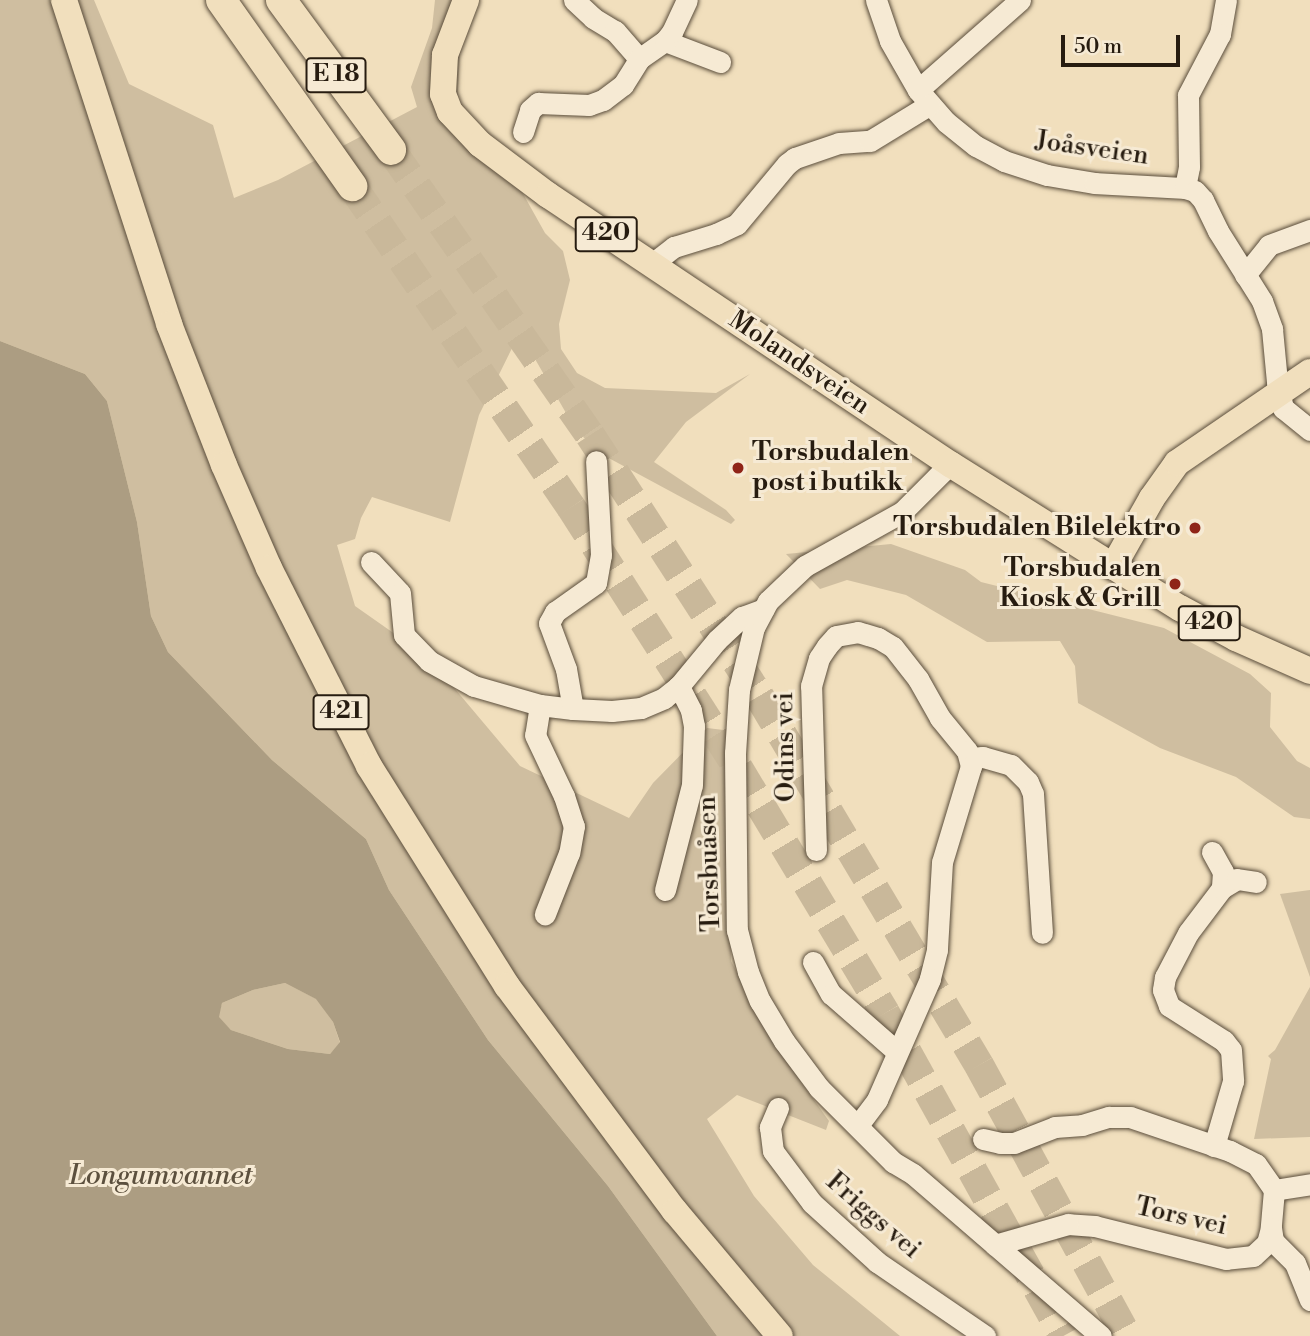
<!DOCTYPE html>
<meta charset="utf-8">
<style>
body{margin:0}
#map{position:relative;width:1310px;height:1336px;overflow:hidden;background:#f1dfbd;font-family:"Libre Bodoni",serif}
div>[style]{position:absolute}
.green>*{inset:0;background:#cfbea0}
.water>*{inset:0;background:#ac9d82}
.highway-tunnel>*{height:30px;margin-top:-15px;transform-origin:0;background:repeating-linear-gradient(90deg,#c9b89a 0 30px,transparent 0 45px)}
.roads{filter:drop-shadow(0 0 2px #5a4d3b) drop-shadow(0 0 2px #5a4d3b)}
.minor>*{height:21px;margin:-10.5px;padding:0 10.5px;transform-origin:10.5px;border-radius:10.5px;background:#f6ead4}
.major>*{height:26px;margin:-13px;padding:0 13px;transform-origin:13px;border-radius:13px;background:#f1dfbd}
.highway>*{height:30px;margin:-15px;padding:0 15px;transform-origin:15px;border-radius:15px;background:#f1dfbd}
.dots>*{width:19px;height:19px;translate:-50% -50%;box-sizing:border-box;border:4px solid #f6ead4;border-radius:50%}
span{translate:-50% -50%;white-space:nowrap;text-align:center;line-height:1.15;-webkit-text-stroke:6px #f6ead4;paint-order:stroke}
.shield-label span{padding:2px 5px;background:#f6ead4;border:2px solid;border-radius:5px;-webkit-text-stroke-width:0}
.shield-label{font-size:24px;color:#271c10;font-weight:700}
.street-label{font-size:26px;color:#271c10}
.poi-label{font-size:26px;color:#271c10;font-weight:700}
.left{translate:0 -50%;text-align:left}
.right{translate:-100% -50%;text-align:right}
.water-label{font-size:28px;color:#5c503e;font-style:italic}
.scale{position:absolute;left:1061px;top:35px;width:119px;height:32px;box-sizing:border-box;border:4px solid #271c10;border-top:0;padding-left:9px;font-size:21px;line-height:24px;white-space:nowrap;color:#271c10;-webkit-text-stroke:5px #f6ead4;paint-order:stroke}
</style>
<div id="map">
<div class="green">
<div style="clip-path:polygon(0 0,94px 0,129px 84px,213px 125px,234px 198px,278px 180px,417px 107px,411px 87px,432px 28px,435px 0,478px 0,460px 53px,456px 126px,517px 183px,545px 233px,563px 251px,570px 280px,559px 324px,561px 349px,577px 373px,605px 388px,716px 393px,750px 374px,686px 422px,654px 462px,726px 510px,735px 520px,731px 524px,592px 449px,566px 413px,527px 345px,515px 342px,479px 415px,450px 522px,372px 497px,361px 518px,355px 539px,337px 545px,355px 606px,429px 658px,520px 766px,629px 818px,653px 783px,707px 728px,740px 732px,729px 867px,731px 961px,774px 1044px,829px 1121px,826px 1130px,737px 1095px,707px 1119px,754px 1196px,813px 1265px,900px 1336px,717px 1336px,608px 1186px,488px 1040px,389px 890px,366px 839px,272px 760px,168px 652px,151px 616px,137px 522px,107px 401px,85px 374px,0 341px)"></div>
<div style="clip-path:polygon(891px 544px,965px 570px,981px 582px,1164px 628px,1250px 674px,1271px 693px,1270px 727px,1297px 761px,1310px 768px,1310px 819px,1294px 817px,1236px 777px,1160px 748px,1078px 703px,1075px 666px,1060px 641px,987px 642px,906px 595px,847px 580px,820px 589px,786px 554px)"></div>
<div style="clip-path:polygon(1310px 890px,1310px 977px,1280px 894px)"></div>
<div style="clip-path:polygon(285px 983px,317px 999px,333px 1022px,340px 1043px,330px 1054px,288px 1049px,231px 1030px,218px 1017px,222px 1003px,253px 990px)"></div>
<div style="clip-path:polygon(1310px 987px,1310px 1137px,1254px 1139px,1271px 1059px,1268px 1056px,1275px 1050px)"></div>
</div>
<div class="water">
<div style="clip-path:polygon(evenodd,0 341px,85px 374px,107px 401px,137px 522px,151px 616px,168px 652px,272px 760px,366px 839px,389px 890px,488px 1040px,608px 1186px,717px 1336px,0 1336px,0 341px,285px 983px,316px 999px,333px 1022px,340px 1042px,330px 1054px,288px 1049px,231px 1030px,219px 1017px,222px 1003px,253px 990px,285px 983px)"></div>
</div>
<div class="highway-tunnel">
<div style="left:391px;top:150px;width:348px;rotate:55.1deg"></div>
<div style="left:590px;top:435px;width:311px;rotate:57.1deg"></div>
<div style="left:759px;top:696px;width:430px;rotate:59.2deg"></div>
<div style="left:979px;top:1065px;width:309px;rotate:61.4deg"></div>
<div style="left:352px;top:186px;width:389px;rotate:55.7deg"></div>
<div style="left:571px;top:507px;width:310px;rotate:57.4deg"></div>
<div style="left:738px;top:768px;width:286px;rotate:59deg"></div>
<div style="left:885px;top:1013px;width:369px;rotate:61deg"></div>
</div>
<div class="roads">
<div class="minor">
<div style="left:574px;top:0;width:26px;rotate:43deg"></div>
<div style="left:593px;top:18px;width:26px;rotate:31deg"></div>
<div style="left:615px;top:31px;width:37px;rotate:49deg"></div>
<div style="left:876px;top:0;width:43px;rotate:71.1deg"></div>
<div style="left:890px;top:41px;width:56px;rotate:60.3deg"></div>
<div style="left:918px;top:90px;width:43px;rotate:48.8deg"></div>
<div style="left:946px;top:122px;width:38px;rotate:39deg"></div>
<div style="left:976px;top:146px;width:32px;rotate:28deg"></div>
<div style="left:1004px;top:161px;width:45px;rotate:18deg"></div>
<div style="left:1047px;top:175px;width:49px;rotate:9.5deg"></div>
<div style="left:1095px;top:183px;width:90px;rotate:3.2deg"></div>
<div style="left:1226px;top:0;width:35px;rotate:100deg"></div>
<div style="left:1220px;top:34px;width:69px;rotate:117.7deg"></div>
<div style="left:1188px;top:95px;width:72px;rotate:89.2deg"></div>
<div style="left:1189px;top:167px;width:21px;rotate:101deg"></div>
<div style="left:1185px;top:188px;width:10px;rotate:17deg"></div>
<div style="left:1195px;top:191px;width:12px;rotate:48deg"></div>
<div style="left:1203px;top:200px;width:34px;rotate:64deg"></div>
<div style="left:1218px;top:231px;width:83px;rotate:57.8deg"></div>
<div style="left:1262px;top:301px;width:30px;rotate:70deg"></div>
<div style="left:1272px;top:329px;width:53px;rotate:84.6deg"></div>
<div style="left:1277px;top:382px;width:27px;rotate:77deg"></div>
<div style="left:1283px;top:408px;width:35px;rotate:39deg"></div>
<div style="left:665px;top:41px;width:59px;rotate:20.9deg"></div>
<div style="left:918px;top:90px;width:136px;rotate:-41.4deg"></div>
<div style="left:523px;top:132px;width:23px;rotate:-72deg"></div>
<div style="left:530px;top:110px;width:11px;rotate:-41deg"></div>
<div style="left:538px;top:103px;width:51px;rotate:2.2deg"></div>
<div style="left:589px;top:105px;width:15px;rotate:-20deg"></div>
<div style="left:603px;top:100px;width:25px;rotate:-37deg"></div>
<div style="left:623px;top:85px;width:31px;rotate:-58deg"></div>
<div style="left:639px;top:59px;width:32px;rotate:-35deg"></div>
<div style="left:665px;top:41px;width:11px;rotate:-52deg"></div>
<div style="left:672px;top:32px;width:35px;rotate:-65deg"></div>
<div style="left:652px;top:264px;width:28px;rotate:-38deg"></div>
<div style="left:674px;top:247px;width:44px;rotate:-17.2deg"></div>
<div style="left:716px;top:234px;width:23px;rotate:-25deg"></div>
<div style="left:737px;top:224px;width:78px;rotate:-50.2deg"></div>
<div style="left:787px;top:164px;width:10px;rotate:-37deg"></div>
<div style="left:795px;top:158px;width:46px;rotate:-18.8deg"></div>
<div style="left:839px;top:143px;width:31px;rotate:-4deg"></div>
<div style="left:870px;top:141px;width:69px;rotate:-31.4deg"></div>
<div style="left:1245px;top:275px;width:38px;rotate:-51deg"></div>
<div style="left:1269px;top:245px;width:44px;rotate:-20.1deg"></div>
<div style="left:950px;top:464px;width:68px;rotate:135deg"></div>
<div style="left:902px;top:512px;width:111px;rotate:150.9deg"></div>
<div style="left:805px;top:566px;width:51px;rotate:136.6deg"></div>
<div style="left:768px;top:601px;width:30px;rotate:118deg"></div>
<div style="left:754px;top:627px;width:65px;rotate:103.4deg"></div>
<div style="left:739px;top:690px;width:63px;rotate:93.6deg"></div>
<div style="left:735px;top:753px;width:177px;rotate:89.4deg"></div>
<div style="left:737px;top:930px;width:43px;rotate:75.3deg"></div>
<div style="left:748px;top:972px;width:31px;rotate:68deg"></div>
<div style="left:760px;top:1001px;width:47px;rotate:59deg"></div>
<div style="left:784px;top:1041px;width:59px;rotate:53.3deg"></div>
<div style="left:819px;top:1088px;width:105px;rotate:45deg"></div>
<div style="left:893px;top:1162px;width:23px;rotate:31deg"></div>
<div style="left:913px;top:1174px;width:248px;rotate:40.8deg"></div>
<div style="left:371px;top:562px;width:42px;rotate:46.9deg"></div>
<div style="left:400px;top:593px;width:42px;rotate:84.6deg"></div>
<div style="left:404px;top:635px;width:36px;rotate:46deg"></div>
<div style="left:429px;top:661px;width:51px;rotate:29.1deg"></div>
<div style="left:474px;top:686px;width:69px;rotate:16.1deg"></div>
<div style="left:540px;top:705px;width:33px;rotate:7deg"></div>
<div style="left:573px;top:709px;width:39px;rotate:3deg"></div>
<div style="left:612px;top:711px;width:29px;rotate:-6deg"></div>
<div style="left:641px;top:708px;width:25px;rotate:-23deg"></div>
<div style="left:664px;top:698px;width:19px;rotate:-39deg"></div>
<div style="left:679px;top:686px;width:60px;rotate:-50.4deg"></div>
<div style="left:717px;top:640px;width:34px;rotate:-43deg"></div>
<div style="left:742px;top:617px;width:23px;rotate:-20deg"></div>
<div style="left:540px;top:705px;width:30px;rotate:99deg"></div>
<div style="left:535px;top:735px;width:68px;rotate:64.6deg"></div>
<div style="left:564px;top:796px;width:32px;rotate:72deg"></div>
<div style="left:574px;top:826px;width:27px;rotate:100deg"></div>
<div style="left:569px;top:853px;width:66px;rotate:111.5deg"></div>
<div style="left:573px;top:709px;width:41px;rotate:-99.9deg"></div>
<div style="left:566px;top:669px;width:49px;rotate:-110.3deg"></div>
<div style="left:549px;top:623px;width:13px;rotate:-61deg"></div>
<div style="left:555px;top:612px;width:50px;rotate:-35.3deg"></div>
<div style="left:596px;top:583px;width:28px;rotate:-80deg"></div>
<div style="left:601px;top:555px;width:94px;rotate:-93deg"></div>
<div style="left:970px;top:758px;width:13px;rotate:-4deg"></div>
<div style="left:983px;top:757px;width:29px;rotate:16deg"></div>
<div style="left:1011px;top:765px;width:24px;rotate:45deg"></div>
<div style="left:1028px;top:782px;width:13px;rotate:67deg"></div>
<div style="left:1033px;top:794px;width:139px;rotate:86.3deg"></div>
<div style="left:816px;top:850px;width:164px;rotate:-91.7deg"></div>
<div style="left:811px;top:686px;width:29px;rotate:-74deg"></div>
<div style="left:819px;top:658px;width:14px;rotate:-56deg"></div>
<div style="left:827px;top:646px;width:13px;rotate:-48deg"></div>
<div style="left:836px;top:636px;width:22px;rotate:-10deg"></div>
<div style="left:858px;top:632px;width:21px;rotate:17deg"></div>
<div style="left:878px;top:638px;width:17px;rotate:31deg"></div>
<div style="left:893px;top:647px;width:41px;rotate:52deg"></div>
<div style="left:918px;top:679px;width:45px;rotate:60.6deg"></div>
<div style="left:940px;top:718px;width:43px;rotate:50.7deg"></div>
<div style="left:967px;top:751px;width:16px;rotate:75deg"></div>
<div style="left:971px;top:766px;width:100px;rotate:106.8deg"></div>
<div style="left:942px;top:862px;width:88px;rotate:93.3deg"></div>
<div style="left:937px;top:950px;width:30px;rotate:104deg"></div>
<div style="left:930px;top:979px;width:132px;rotate:113.7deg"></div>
<div style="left:877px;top:1100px;width:31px;rotate:127deg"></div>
<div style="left:1212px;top:852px;width:23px;rotate:61deg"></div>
<div style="left:1223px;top:872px;width:16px;rotate:94deg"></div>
<div style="left:1222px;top:888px;width:56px;rotate:127.1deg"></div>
<div style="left:1188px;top:933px;width:50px;rotate:117.6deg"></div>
<div style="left:1165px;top:977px;width:13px;rotate:99deg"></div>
<div style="left:1163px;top:990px;width:17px;rotate:69deg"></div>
<div style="left:1169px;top:1006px;width:65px;rotate:32.5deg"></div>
<div style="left:1224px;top:1041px;width:11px;rotate:52deg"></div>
<div style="left:1231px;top:1050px;width:31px;rotate:86deg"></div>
<div style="left:1233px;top:1081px;width:68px;rotate:106.3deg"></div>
<div style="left:1222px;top:888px;width:17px;rotate:-31deg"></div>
<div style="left:1237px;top:879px;width:19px;rotate:9deg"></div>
<div style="left:665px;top:890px;width:108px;rotate:-75.6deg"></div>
<div style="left:692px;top:785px;width:59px;rotate:-88.1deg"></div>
<div style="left:694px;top:726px;width:16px;rotate:-101deg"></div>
<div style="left:691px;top:710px;width:27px;rotate:-117deg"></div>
<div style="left:813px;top:962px;width:37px;rotate:61deg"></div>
<div style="left:831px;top:994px;width:86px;rotate:41.2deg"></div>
<div style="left:778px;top:1108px;width:21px;rotate:113deg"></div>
<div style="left:770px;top:1127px;width:24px;rotate:83deg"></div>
<div style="left:773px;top:1151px;width:65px;rotate:53.1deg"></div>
<div style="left:812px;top:1203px;width:88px;rotate:42.2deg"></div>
<div style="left:877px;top:1262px;width:131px;rotate:34.4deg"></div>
<div style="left:983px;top:1139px;width:17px;rotate:13deg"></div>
<div style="left:1000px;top:1143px;width:14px"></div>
<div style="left:1014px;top:1143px;width:44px;rotate:-21.3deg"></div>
<div style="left:1055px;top:1127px;width:27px;rotate:-4deg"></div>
<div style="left:1082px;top:1125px;width:28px;rotate:-17deg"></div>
<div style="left:1109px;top:1117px;width:21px"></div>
<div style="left:1130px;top:1117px;width:106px;rotate:18.8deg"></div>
<div style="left:1230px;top:1151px;width:29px;rotate:27deg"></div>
<div style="left:1256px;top:1164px;width:32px;rotate:55deg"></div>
<div style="left:1274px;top:1190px;width:38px;rotate:95deg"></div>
<div style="left:1271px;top:1228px;width:16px;rotate:105deg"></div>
<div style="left:1267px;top:1243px;width:19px;rotate:137deg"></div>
<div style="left:1253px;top:1256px;width:27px;rotate:174deg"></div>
<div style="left:1226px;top:1259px;width:135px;rotate:-165.9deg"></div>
<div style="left:1095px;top:1226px;width:27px;rotate:-176deg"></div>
<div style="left:1068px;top:1224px;width:76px;rotate:164deg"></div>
<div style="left:1274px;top:1190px;width:36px;rotate:-9deg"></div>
<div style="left:1271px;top:1228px;width:13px;rotate:81deg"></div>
<div style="left:1273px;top:1241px;width:31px;rotate:45deg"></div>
<div style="left:1295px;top:1263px;width:40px;rotate:68deg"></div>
</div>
<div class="major">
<div style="left:64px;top:0;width:341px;rotate:72deg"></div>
<div style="left:169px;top:324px;width:151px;rotate:68.7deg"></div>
<div style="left:224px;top:465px;width:112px;rotate:66.4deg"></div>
<div style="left:269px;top:568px;width:222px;rotate:63.2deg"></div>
<div style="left:369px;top:766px;width:260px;rotate:57.9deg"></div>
<div style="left:507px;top:986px;width:281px;rotate:53.3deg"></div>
<div style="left:675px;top:1211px;width:163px;rotate:50deg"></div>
<div style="left:466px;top:0;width:59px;rotate:110.9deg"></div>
<div style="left:445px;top:55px;width:39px;rotate:93deg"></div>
<div style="left:443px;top:94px;width:19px;rotate:69deg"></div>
<div style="left:450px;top:112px;width:44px;rotate:46.8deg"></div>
<div style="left:480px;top:144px;width:85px;rotate:36.9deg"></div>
<div style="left:548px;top:195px;width:484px;rotate:33.8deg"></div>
<div style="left:950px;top:464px;width:271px;rotate:32.1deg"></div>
<div style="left:1180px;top:608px;width:64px;rotate:28.2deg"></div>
<div style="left:1236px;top:638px;width:81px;rotate:24deg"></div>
<div style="left:1113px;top:567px;width:79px;rotate:-60.5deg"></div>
<div style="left:1152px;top:498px;width:43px;rotate:-54.5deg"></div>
<div style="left:1177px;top:463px;width:161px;rotate:-34.4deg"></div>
</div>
<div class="highway">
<div style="left:221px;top:0;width:228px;rotate:54.8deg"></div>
<div style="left:281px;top:0;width:186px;rotate:53.7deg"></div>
</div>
</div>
<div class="dots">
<div style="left:738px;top:468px;background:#8f2418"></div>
<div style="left:1195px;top:528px;background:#8f2418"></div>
<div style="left:1175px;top:584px;background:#8f2418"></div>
</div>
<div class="shield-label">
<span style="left:336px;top:75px">E 18</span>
<span style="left:606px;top:234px">420</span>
<span style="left:1209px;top:623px">420</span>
<span style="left:341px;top:712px">421</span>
</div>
<div class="street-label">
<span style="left:1092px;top:149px;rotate:8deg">Joåsveien</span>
<span style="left:799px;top:363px;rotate:34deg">Molandsveien</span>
<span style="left:786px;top:747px;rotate:-91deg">Odins vei</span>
<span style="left:710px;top:864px;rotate:-92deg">Torsbuåsen</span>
<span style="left:873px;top:1216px;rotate:41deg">Friggs vei</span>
<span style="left:1181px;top:1217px;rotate:13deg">Tors vei</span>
</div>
<div class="poi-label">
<span class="left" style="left:752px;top:468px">Torsbudalen<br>post i butikk</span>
<span class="right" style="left:1181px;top:528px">Torsbudalen Bilelektro</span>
<span class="right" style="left:1161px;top:584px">Torsbudalen<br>Kiosk &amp; Grill</span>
</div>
<div class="water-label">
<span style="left:161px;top:1176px">Longumvannet</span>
</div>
<div class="scale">50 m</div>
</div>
